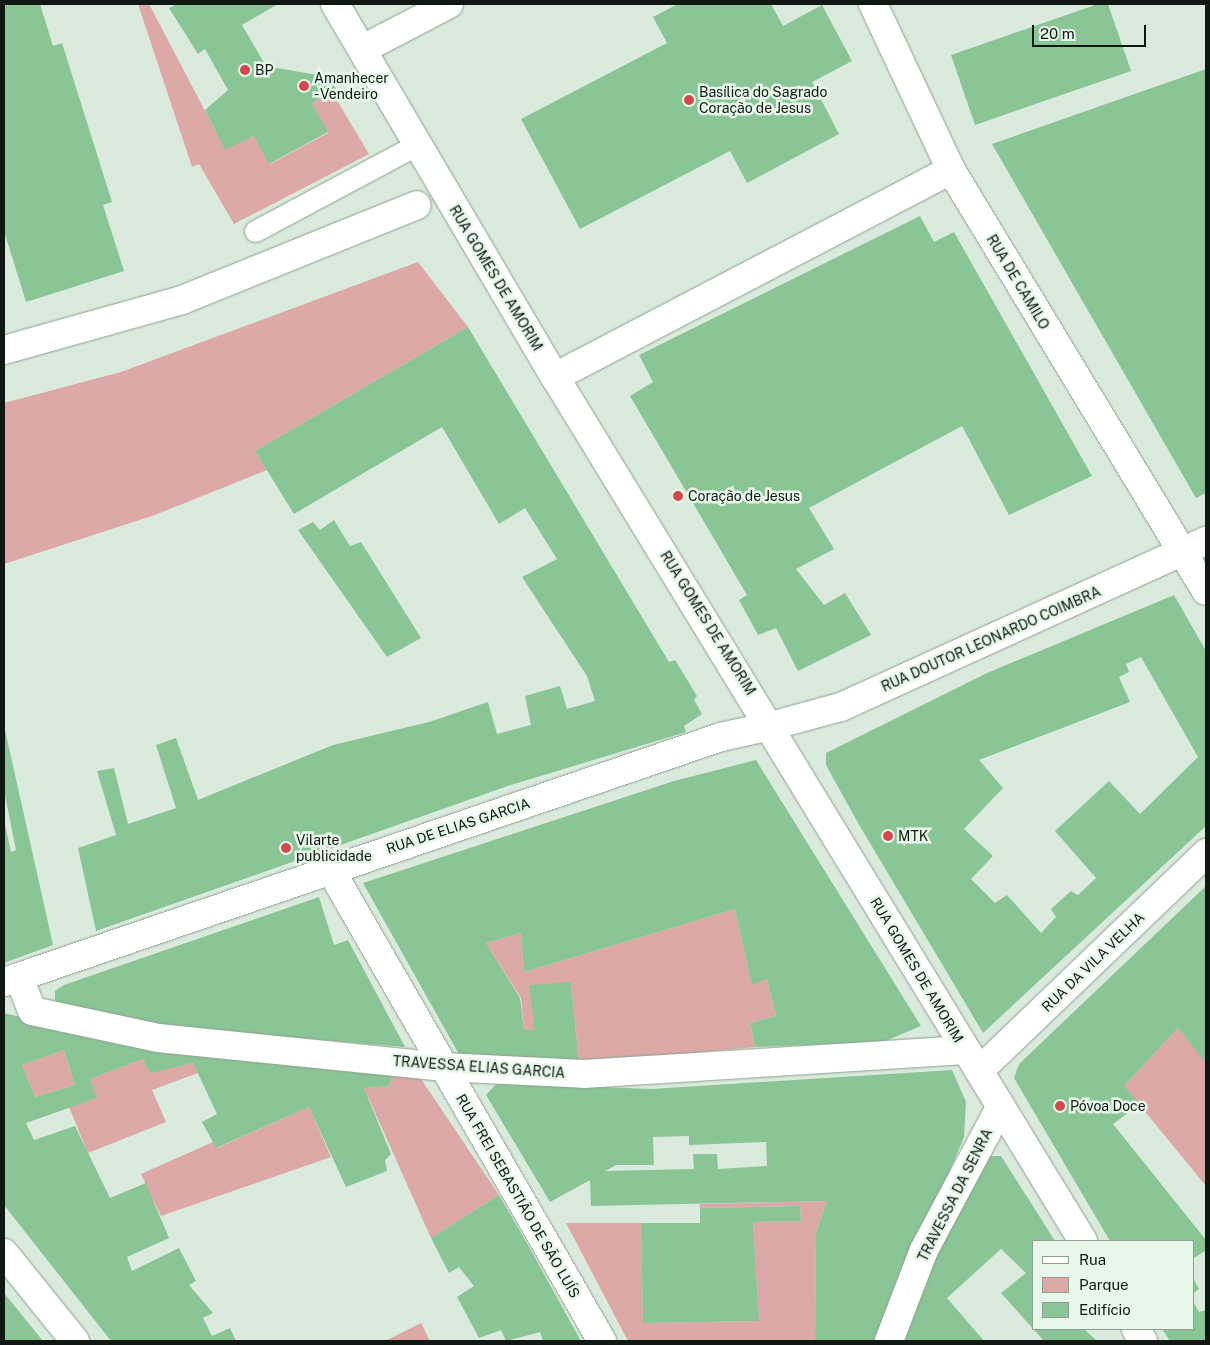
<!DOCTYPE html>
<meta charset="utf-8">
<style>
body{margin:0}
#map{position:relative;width:1210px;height:1345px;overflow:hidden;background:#daebdd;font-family:"Public Sans",sans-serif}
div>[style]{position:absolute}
.green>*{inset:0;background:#dca9a7}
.building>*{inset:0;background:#8ac596}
.roads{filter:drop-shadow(0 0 1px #90a093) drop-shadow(0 0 1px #90a093)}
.lane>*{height:21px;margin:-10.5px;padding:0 10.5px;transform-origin:10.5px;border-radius:10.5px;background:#fff}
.street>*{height:28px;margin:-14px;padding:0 14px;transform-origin:14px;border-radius:14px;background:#fff}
.secondary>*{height:28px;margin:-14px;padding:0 14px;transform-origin:14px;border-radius:14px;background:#fff}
.dots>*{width:14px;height:14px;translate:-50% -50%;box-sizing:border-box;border:2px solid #e7f8ea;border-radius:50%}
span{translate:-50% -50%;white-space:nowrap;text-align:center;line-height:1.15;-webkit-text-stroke:5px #e7f8ea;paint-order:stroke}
.poi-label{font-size:14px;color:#111712}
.left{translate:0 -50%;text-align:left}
.street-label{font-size:14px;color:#111712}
.frame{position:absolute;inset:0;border:5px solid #111712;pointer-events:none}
.legend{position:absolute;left:1032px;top:1240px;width:162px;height:90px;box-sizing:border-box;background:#e7f8ea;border:1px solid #919e94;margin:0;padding:6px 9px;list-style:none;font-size:15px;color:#111712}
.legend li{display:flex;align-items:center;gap:10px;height:25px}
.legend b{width:25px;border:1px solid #919e94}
.scale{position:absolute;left:1032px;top:25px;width:114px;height:22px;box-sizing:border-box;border:2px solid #111712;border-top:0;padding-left:6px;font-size:15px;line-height:18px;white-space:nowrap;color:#111712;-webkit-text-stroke:4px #e7f8ea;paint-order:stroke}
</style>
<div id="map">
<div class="green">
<div style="clip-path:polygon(138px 4px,149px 4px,225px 149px,254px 136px,270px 164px,328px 133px,312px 103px,332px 92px,369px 154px,234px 224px,199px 164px,192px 167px)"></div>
<div style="clip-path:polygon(418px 262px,468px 327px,255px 451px,267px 470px,155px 515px,4px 564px,4px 403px,121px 372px)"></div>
<div style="clip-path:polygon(735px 909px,752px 984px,767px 979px,776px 1016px,750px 1023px,755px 1047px,579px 1064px,571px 982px,535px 1030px,524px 1029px,521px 998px,486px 943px,521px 933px,524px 972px)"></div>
<div style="clip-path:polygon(1178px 1028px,1206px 1062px,1206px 1186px,1124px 1086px)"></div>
<div style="clip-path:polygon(64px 1050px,75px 1085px,35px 1097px,22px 1065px)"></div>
<div style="clip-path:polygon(143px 1059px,150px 1072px,193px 1063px,198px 1073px,152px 1090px,166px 1122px,88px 1153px,69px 1107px,97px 1098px,90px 1079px)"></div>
<div style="clip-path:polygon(393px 1073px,419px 1076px,499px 1195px,431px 1238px,364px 1088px,389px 1086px)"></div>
<div style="clip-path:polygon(309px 1107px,331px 1157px,161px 1216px,141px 1174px,213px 1142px,217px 1148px)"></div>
<div style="clip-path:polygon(827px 1201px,816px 1233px,815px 1341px,628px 1341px,566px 1223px,641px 1223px,643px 1323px,759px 1321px,753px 1222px,801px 1221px,800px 1206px,700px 1208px,699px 1204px)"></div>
<div style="clip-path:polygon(421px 1323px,430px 1341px,385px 1341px)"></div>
</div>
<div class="building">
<div style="clip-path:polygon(4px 4px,40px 4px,53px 46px,62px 43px,112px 202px,103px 205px,124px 271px,26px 302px,4px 231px)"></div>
<div style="clip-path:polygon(177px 4px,278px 4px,242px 25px,266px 66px,328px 77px,336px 89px,312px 103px,328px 132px,269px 164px,254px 136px,225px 150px,205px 110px,228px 90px,205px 49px,198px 54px,169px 8px)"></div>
<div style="clip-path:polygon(678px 4px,771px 4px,783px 26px,822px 5px,852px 61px,812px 82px,839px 134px,747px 183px,730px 151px,580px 229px,521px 119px,667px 43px,653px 17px)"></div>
<div style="clip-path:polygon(1098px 4px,1108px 4px,1131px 71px,975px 125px,951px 55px)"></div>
<div style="clip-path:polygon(1206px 69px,1206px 493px,1196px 498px,992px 144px)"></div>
<div style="clip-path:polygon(920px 216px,934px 242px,954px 232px,1092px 476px,1009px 515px,962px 426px,809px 508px,834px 549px,796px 569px,824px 605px,845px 593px,871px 635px,798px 671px,776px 628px,758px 635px,739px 600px,747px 595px,630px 396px,653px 382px,639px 355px)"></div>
<div style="clip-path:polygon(468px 327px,669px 662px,675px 660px,697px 696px,694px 700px,702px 714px,684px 726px,686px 732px,511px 785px,96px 931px,78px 848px,116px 835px,97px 771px,114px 768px,128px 824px,176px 808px,156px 745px,176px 738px,198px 800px,333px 745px,429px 722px,488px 702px,497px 734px,531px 725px,525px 696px,560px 686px,567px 709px,595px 701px,587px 676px,522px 577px,557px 559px,525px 508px,499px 524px,442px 427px,294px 514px,255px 451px)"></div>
<div style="clip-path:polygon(334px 520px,350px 546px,361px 542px,421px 638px,387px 657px,298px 530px,313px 522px,320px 530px)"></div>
<div style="clip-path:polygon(evenodd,1174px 595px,1206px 651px,1206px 826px,983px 1033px,858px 823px,826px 765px,826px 753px,987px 673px,1174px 595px,1141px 657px,1198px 757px,1140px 814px,1109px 781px,1055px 831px,1096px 878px,1078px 895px,1071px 891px,1051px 909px,1056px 917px,1041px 933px,1007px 895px,995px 903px,971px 879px,993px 856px,964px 829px,1003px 788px,979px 760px,1130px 702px,1119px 677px,1129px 672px,1126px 664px,1141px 657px)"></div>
<div style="clip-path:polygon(5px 730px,53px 945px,4px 963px,4px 820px,11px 852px,16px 850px,4px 790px)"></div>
<div style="clip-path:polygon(756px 760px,921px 1026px,883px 1042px,755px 1047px,750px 1023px,776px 1016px,767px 979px,752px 985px,735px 909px,524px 972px,521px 933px,486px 943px,520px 998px,524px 1029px,535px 1030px,529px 985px,571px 982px,579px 1064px,460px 1056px,363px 883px,674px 781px)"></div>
<div style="clip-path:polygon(1206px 886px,1206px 1063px,1178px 1028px,1124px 1086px,1140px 1104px,1113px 1124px,1206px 1240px,1206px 1250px,1194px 1258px,1194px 1241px,1110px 1241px,1014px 1078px,1019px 1064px)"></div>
<div style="clip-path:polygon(319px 897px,334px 945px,348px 940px,405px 1047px,174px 1028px,61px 1007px,55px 1000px,55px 991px,64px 985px)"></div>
<div style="clip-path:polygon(evenodd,4px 1013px,65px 1028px,393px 1073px,389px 1086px,364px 1088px,391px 1154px,385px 1160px,387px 1171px,346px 1187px,309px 1107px,216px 1148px,202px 1122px,217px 1114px,193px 1063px,150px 1073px,143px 1059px,90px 1079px,97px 1098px,26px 1123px,34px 1140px,75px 1126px,110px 1198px,146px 1183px,169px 1238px,127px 1257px,132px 1271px,179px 1248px,196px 1281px,189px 1285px,213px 1313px,203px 1318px,212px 1336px,230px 1328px,236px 1341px,111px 1341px,4px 1205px,4px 1013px,64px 1050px,75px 1085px,35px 1097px,22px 1065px,64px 1050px)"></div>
<div style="clip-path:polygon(evenodd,952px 1070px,966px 1102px,964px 1137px,878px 1341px,815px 1341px,816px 1233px,827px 1201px,591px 1206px,590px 1180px,550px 1202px,486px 1095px,497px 1083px,651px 1089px,952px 1070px,689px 1136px,689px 1145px,766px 1142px,767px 1166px,718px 1169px,717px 1154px,693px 1154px,694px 1169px,605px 1171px,616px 1165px,654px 1165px,653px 1137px,689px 1136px)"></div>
<div style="clip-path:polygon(985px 1156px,1001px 1156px,1055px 1241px,1034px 1241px,1034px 1329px,1084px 1329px,1097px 1341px,1044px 1341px,1001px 1293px,1026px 1273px,1001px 1249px,947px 1298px,984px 1341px,901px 1341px,926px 1273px)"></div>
<div style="clip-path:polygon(499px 1195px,529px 1247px,581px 1341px,543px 1341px,540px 1332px,506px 1341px,501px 1330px,479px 1338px,457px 1297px,474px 1286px,459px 1267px,449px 1273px,431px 1238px)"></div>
<div style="clip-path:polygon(800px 1206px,801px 1221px,753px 1222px,759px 1321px,643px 1323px,641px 1223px,700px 1223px,700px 1208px)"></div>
<div style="clip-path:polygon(1194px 1280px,1199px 1289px,1194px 1293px)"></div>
<div style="clip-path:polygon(4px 1293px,43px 1341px,4px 1341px)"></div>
<div style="clip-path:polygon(1194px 1303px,1199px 1312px,1206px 1310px,1206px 1341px,1170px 1341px,1162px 1329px,1194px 1329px)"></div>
</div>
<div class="roads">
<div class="lane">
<div style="left:255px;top:231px;width:185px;rotate:-28.1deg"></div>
</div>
<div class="street">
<div style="left:873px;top:4px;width:183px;rotate:64.8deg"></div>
<div style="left:951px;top:170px;width:492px;rotate:58.8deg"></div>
<div style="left:363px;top:49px;width:97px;rotate:-27.6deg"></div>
<div style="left:4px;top:350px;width:185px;rotate:-15.7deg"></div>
<div style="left:182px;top:300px;width:253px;rotate:-22deg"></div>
<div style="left:555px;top:377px;width:447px;rotate:-27.6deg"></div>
<div style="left:330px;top:869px;width:545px;rotate:60.05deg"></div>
<div style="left:19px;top:977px;width:36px;rotate:69deg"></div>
<div style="left:32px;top:1011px;width:129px;rotate:12.1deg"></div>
<div style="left:158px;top:1038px;width:286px;rotate:5.8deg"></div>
<div style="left:443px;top:1067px;width:141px;rotate:2.8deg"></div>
<div style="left:584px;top:1074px;width:382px;rotate:-3.6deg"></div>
<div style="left:4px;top:982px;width:758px;rotate:-18.87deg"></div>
<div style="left:721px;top:737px;width:51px;rotate:-12.4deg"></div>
<div style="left:979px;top:1071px;width:315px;rotate:-43.8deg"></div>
<div style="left:4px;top:1253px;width:113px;rotate:51.1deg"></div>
<div style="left:889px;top:1341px;width:97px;rotate:-69deg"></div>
<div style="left:924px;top:1250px;width:163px;rotate:-61.9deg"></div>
</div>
<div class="secondary">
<div style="left:335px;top:4px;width:433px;rotate:59.5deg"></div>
<div style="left:555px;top:377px;width:1013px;rotate:58.57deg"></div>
<div style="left:771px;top:726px;width:73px;rotate:-15.2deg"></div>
<div style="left:841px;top:707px;width:401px;rotate:-24.5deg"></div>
<div style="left:1136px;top:1329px;width:14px;rotate:60deg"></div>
</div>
</div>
<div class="dots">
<div style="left:245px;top:70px;background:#d6464d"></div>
<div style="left:304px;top:86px;background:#d6464d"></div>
<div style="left:689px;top:100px;background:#d6464d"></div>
<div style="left:678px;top:496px;background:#d6464d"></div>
<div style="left:888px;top:836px;background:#d6464d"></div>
<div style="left:286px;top:848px;background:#d6464d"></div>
<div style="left:1060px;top:1106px;background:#d6464d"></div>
</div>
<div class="poi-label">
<span class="left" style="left:255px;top:70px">BP</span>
<span class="left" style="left:314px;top:86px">Amanhecer<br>- Vendeiro</span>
<span class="left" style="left:699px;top:100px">Basílica do Sagrado<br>Coração de Jesus</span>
<span class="left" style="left:688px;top:496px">Coração de Jesus</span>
<span class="left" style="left:898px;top:836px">MTK</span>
<span class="left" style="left:296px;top:848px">Vilarte<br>publicidade</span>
<span class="left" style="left:1070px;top:1106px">Póvoa Doce</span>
</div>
<div class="street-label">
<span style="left:496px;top:278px;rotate:59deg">RUA GOMES DE AMORIM</span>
<span style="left:1018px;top:282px;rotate:59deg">RUA DE CAMILO</span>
<span style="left:708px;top:623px;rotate:58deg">RUA GOMES DE AMORIM</span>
<span style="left:991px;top:639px;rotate:-24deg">RUA DOUTOR LEONARDO COIMBRA</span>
<span style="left:458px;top:826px;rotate:-18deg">RUA DE ELIAS GARCIA</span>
<span style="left:1093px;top:962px;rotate:-44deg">RUA DA VILA VELHA</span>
<span style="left:917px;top:970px;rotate:59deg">RUA GOMES DE AMORIM</span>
<span style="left:479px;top:1067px;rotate:4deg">TRAVESSA ELIAS GARCIA</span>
<span style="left:955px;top:1195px;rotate:-63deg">TRAVESSA DA SENRA</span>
<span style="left:518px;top:1196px;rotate:60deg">RUA FREI SEBASTIÃO DE SÃO LUÍS</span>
</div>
<div class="frame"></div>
<ul class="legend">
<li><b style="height:6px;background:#fff"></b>Rua</li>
<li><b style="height:14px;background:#dca9a7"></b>Parque</li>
<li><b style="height:14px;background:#8ac596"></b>Edifício</li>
</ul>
<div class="scale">20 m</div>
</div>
